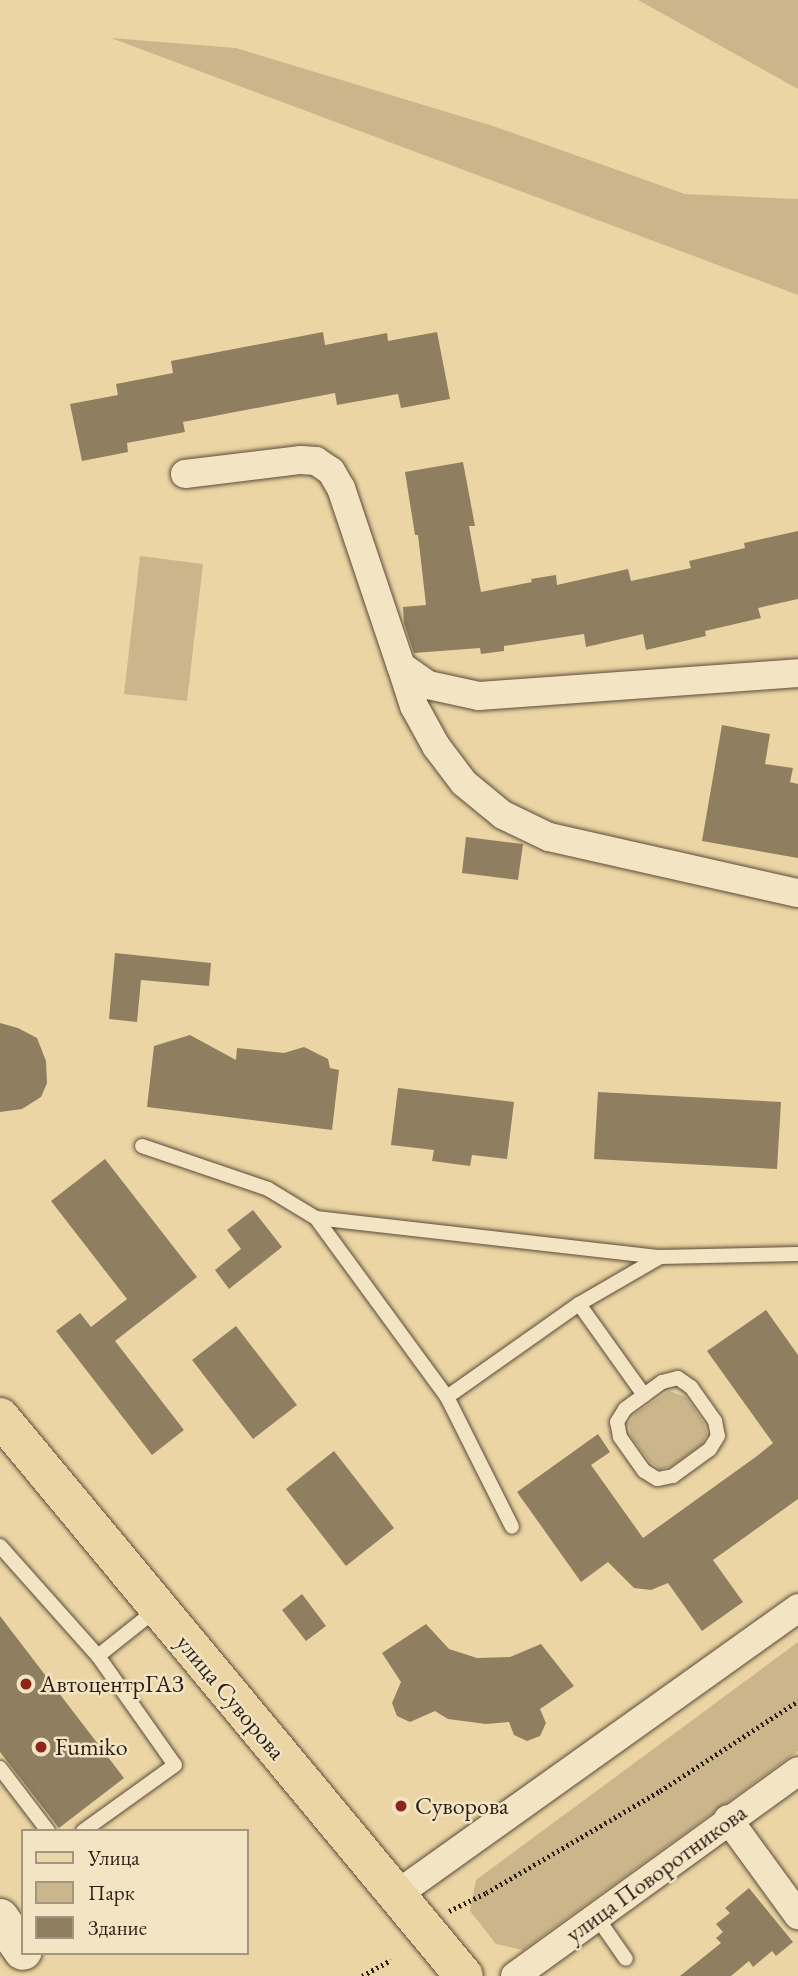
<!DOCTYPE html>
<meta charset="utf-8">
<style>
body{margin:0}
#map{position:relative;width:798px;height:1976px;overflow:hidden;background:#ecd5a4;font-family:"EB Garamond",serif}
div>[style]{position:absolute}
.green>*{inset:0;background:#cbb68c}
.building>*{inset:0;background:#8f7e60}
.path>*{height:4.5px;margin-top:-2.25px;transform-origin:0;background:repeating-linear-gradient(90deg,#2a1f17 0 2px,transparent 0 5.5px)}
.roads{filter:drop-shadow(0 0 2px #5a4c3a) drop-shadow(0 0 2px #5a4c3a)}
.service>*{height:14px;margin:-7px;padding:0 7px;transform-origin:7px;border-radius:7px;background:#f3e4c4}
.minor>*{height:28px;margin:-14px;padding:0 14px;transform-origin:14px;border-radius:14px;background:#f3e4c4}
.secondary>*{height:38px;margin:-19px;padding:0 19px;transform-origin:19px;border-radius:19px;background:#f3e4c4}
.primary>*{height:38px;margin:-19px;padding:0 19px;transform-origin:19px;border-radius:19px;background:#ecd5a4}
.dots>*{width:19px;height:19px;translate:-50% -50%;box-sizing:border-box;border:4px solid #f3e4c4;border-radius:50%}
span{translate:-50% -50%;white-space:nowrap;text-align:center;line-height:1.15;-webkit-text-stroke:5px #f3e4c4;paint-order:stroke}
.poi-label{font-size:24px;color:#2a1f17}
.left{translate:0 -50%;text-align:left}
.street-label{font-size:24px;color:#2a1f17}
.legend{position:absolute;left:21px;top:1829px;width:228px;height:126px;box-sizing:border-box;background:#f3e4c4;border:2px solid #a3957f;margin:0;padding:9px 12px;list-style:none;font-size:21px;color:#2a1f17}
.legend li{display:flex;align-items:center;gap:14px;height:35px}
.legend b{width:35px;border:2px solid #a3957f}
</style>
<div id="map">
<div class="green">
<div style="clip-path:polygon(638px 0,798px 0,798px 89px)"></div>
<div style="clip-path:polygon(111px 38px,236px 48px,493px 126px,685px 194px,798px 199px,798px 295px)"></div>
<div style="clip-path:polygon(140px 556px,203px 564px,187px 701px,124px 694px)"></div>
<div style="clip-path:polygon(669px 1391px,686px 1397px,704px 1423px,707px 1435px,701px 1445px,672px 1466px,660px 1469px,650px 1462px,631px 1436px,629px 1424px,635px 1414px)"></div>
<div style="clip-path:polygon(798px 1642px,798px 1751px,523px 1950px,496px 1944px,470px 1911px,476px 1880px)"></div>
</div>
<div class="building">
<div style="clip-path:polygon(323px 332px,325px 345px,387px 333px,388px 341px,437px 332px,450px 399px,401px 408px,398px 394px,337px 405px,335px 393px,183px 422px,185px 432px,127px 443px,128px 452px,82px 461px,70px 404px,118px 395px,116px 384px,173px 373px,171px 361px)"></div>
<div style="clip-path:polygon(463px 462px,475px 526px,469px 526px,481px 592px,532px 582px,531px 579px,556px 575px,557px 585px,628px 569px,631px 581px,691px 568px,689px 561px,745px 548px,744px 543px,798px 531px,798px 599px,758px 608px,761px 618px,705px 631px,706px 636px,646px 650px,643px 634px,586px 647px,584px 634px,504px 646px,504px 651px,481px 654px,480px 648px,414px 653px,404px 623px,403px 607px,426px 605px,418px 535px,415px 535px,405px 472px)"></div>
<div style="clip-path:polygon(722px 725px,770px 734px,765px 764px,793px 768px,790px 782px,798px 784px,798px 858px,702px 841px)"></div>
<div style="clip-path:polygon(466px 837px,523px 844px,518px 880px,462px 873px)"></div>
<div style="clip-path:polygon(115px 953px,211px 963px,209px 986px,141px 980px,137px 1022px,109px 1019px)"></div>
<div style="clip-path:polygon(0 1023px,18px 1028px,37px 1038px,46px 1061px,47px 1083px,41px 1097px,22px 1109px,0 1112px)"></div>
<div style="clip-path:polygon(190px 1035px,236px 1060px,237px 1048px,284px 1053px,304px 1047px,328px 1059px,330px 1068px,339px 1070px,332px 1130px,147px 1107px,154px 1046px)"></div>
<div style="clip-path:polygon(398px 1088px,514px 1102px,507px 1159px,472px 1155px,470px 1166px,432px 1161px,434px 1150px,391px 1145px)"></div>
<div style="clip-path:polygon(598px 1092px,781px 1102px,777px 1169px,594px 1159px)"></div>
<div style="clip-path:polygon(105px 1159px,197px 1277px,115px 1341px,184px 1430px,152px 1455px,56px 1331px,80px 1313px,91px 1327px,127px 1299px,51px 1201px)"></div>
<div style="clip-path:polygon(253px 1210px,282px 1247px,229px 1289px,215px 1270px,241px 1249px,227px 1230px)"></div>
<div style="clip-path:polygon(766px 1310px,798px 1355px,798px 1499px,713px 1560px,743px 1602px,702px 1631px,668px 1583px,651px 1590px,634px 1588px,608px 1562px,581px 1582px,517px 1492px,598px 1434px,610px 1452px,591px 1465px,643px 1538px,757px 1456px,773px 1443px,707px 1351px)"></div>
<div style="clip-path:polygon(236px 1326px,297px 1405px,253px 1439px,192px 1360px)"></div>
<div style="clip-path:polygon(334px 1451px,394px 1528px,346px 1566px,286px 1489px)"></div>
<div style="clip-path:polygon(302px 1594px,326px 1626px,306px 1641px,282px 1610px)"></div>
<div style="clip-path:polygon(0 1616px,124px 1778px,59px 1828px,0 1752px)"></div>
<div style="clip-path:polygon(426px 1624px,449px 1649px,477px 1658px,510px 1657px,541px 1644px,574px 1686px,540px 1709px,546px 1723px,540px 1736px,527px 1741px,514px 1735px,509px 1722px,486px 1724px,448px 1719px,435px 1711px,410px 1722px,397px 1716px,392px 1703px,401px 1682px,382px 1653px)"></div>
<div style="clip-path:polygon(749px 1888px,793px 1942px,776px 1956px,772px 1951px,753px 1967px,749px 1961px,731px 1976px,680px 1976px,721px 1943px,716px 1938px,723px 1932px,716px 1924px,730px 1913px,725px 1908px)"></div>
</div>
<div class="path">
<div style="left:449px;top:1911px;width:41px;rotate:-25.9deg"></div>
<div style="left:486px;top:1893px;width:202px;rotate:-30.4deg"></div>
<div style="left:660px;top:1791px;width:165px;rotate:-33.1deg"></div>
<div style="left:362px;top:1976px;width:33px;rotate:-29deg"></div>
</div>
<div class="roads">
<div class="service">
<div style="left:142px;top:1146px;width:133px;rotate:18.8deg"></div>
<div style="left:268px;top:1189px;width:56px;rotate:31.1deg"></div>
<div style="left:316px;top:1218px;width:346px;rotate:6.5deg"></div>
<div style="left:660px;top:1257px;width:138px;rotate:-1.2deg"></div>
<div style="left:316px;top:1218px;width:222px;rotate:53.8deg"></div>
<div style="left:447px;top:1397px;width:145px;rotate:63.4deg"></div>
<div style="left:579px;top:1304px;width:112px;rotate:54.5deg"></div>
<div style="left:678px;top:1378px;width:16px;rotate:35deg"></div>
<div style="left:691px;top:1387px;width:42px;rotate:54.8deg"></div>
<div style="left:715px;top:1421px;width:15px;rotate:79deg"></div>
<div style="left:718px;top:1436px;width:15px;rotate:122deg"></div>
<div style="left:710px;top:1449px;width:46px;rotate:143.9deg"></div>
<div style="left:673px;top:1476px;width:16px;rotate:169deg"></div>
<div style="left:657px;top:1479px;width:15px;rotate:-148deg"></div>
<div style="left:644px;top:1471px;width:42px;rotate:-125.2deg"></div>
<div style="left:620px;top:1437px;width:15px;rotate:-101deg"></div>
<div style="left:617px;top:1422px;width:15px;rotate:-58deg"></div>
<div style="left:625px;top:1409px;width:46px;rotate:-36.1deg"></div>
<div style="left:662px;top:1382px;width:16px;rotate:-14deg"></div>
<div style="left:447px;top:1397px;width:161px;rotate:-35.2deg"></div>
<div style="left:579px;top:1304px;width:94px;rotate:-30.1deg"></div>
<div style="left:0;top:1546px;width:147px;rotate:48.3deg"></div>
<div style="left:98px;top:1656px;width:133px;rotate:54.8deg"></div>
<div style="left:175px;top:1765px;width:113px;rotate:144.3deg"></div>
<div style="left:98px;top:1656px;width:75px;rotate:-38.5deg"></div>
<div style="left:0;top:1768px;width:79px;rotate:52.7deg"></div>
<div style="left:596px;top:1916px;width:52px;rotate:55.1deg"></div>
</div>
<div class="minor">
<div style="left:185px;top:474px;width:117px;rotate:-6.9deg"></div>
<div style="left:301px;top:460px;width:15px;rotate:4deg"></div>
<div style="left:316px;top:461px;width:18px;rotate:34deg"></div>
<div style="left:331px;top:471px;width:20px;rotate:60deg"></div>
<div style="left:341px;top:488px;width:188px;rotate:71.4deg"></div>
<div style="left:401px;top:666px;width:33px;rotate:35deg"></div>
<div style="left:428px;top:685px;width:52px;rotate:12.2deg"></div>
<div style="left:479px;top:696px;width:320px;rotate:-4.1deg"></div>
<div style="left:401px;top:666px;width:42px;rotate:72deg"></div>
<div style="left:414px;top:706px;width:46px;rotate:61.2deg"></div>
<div style="left:436px;top:746px;width:46px;rotate:52.9deg"></div>
<div style="left:464px;top:783px;width:50px;rotate:39.4deg"></div>
<div style="left:503px;top:815px;width:51px;rotate:25.6deg"></div>
<div style="left:549px;top:837px;width:255px;rotate:12.7deg"></div>
<div style="left:728px;top:1819px;width:119px;rotate:53.9deg"></div>
<div style="left:396px;top:1895px;width:494px;rotate:-35.5deg"></div>
<div style="left:515px;top:1976px;width:349px;rotate:-35.9deg"></div>
</div>
<div class="secondary">
<div style="left:0;top:1918px;width:40px;rotate:55.1deg"></div>
</div>
<div class="primary">
<div style="left:0;top:1417px;width:726px;rotate:50.31deg"></div>
</div>
</div>
<div class="dots">
<div style="left:26px;top:1684px;background:#8f2418"></div>
<div style="left:41px;top:1747px;background:#8f2418"></div>
<div style="left:401px;top:1806px;background:#8f2418"></div>
</div>
<div class="poi-label">
<span class="left" style="left:40px;top:1684px">АвтоцентрГАЗ</span>
<span class="left" style="left:55px;top:1747px">Fumiko</span>
<span class="left" style="left:415px;top:1806px">Суворова</span>
</div>
<div class="street-label">
<span style="left:231px;top:1697px;rotate:50deg">улица Суворова</span>
<span style="left:656px;top:1873px;rotate:-36deg">улица Поворотникова</span>
</div>
<ul class="legend">
<li><b style="height:9px;background:#ecd5a4"></b>Улица</li>
<li><b style="height:19px;background:#cbb68c"></b>Парк</li>
<li><b style="height:19px;background:#8f7e60"></b>Здание</li>
</ul>
</div>
